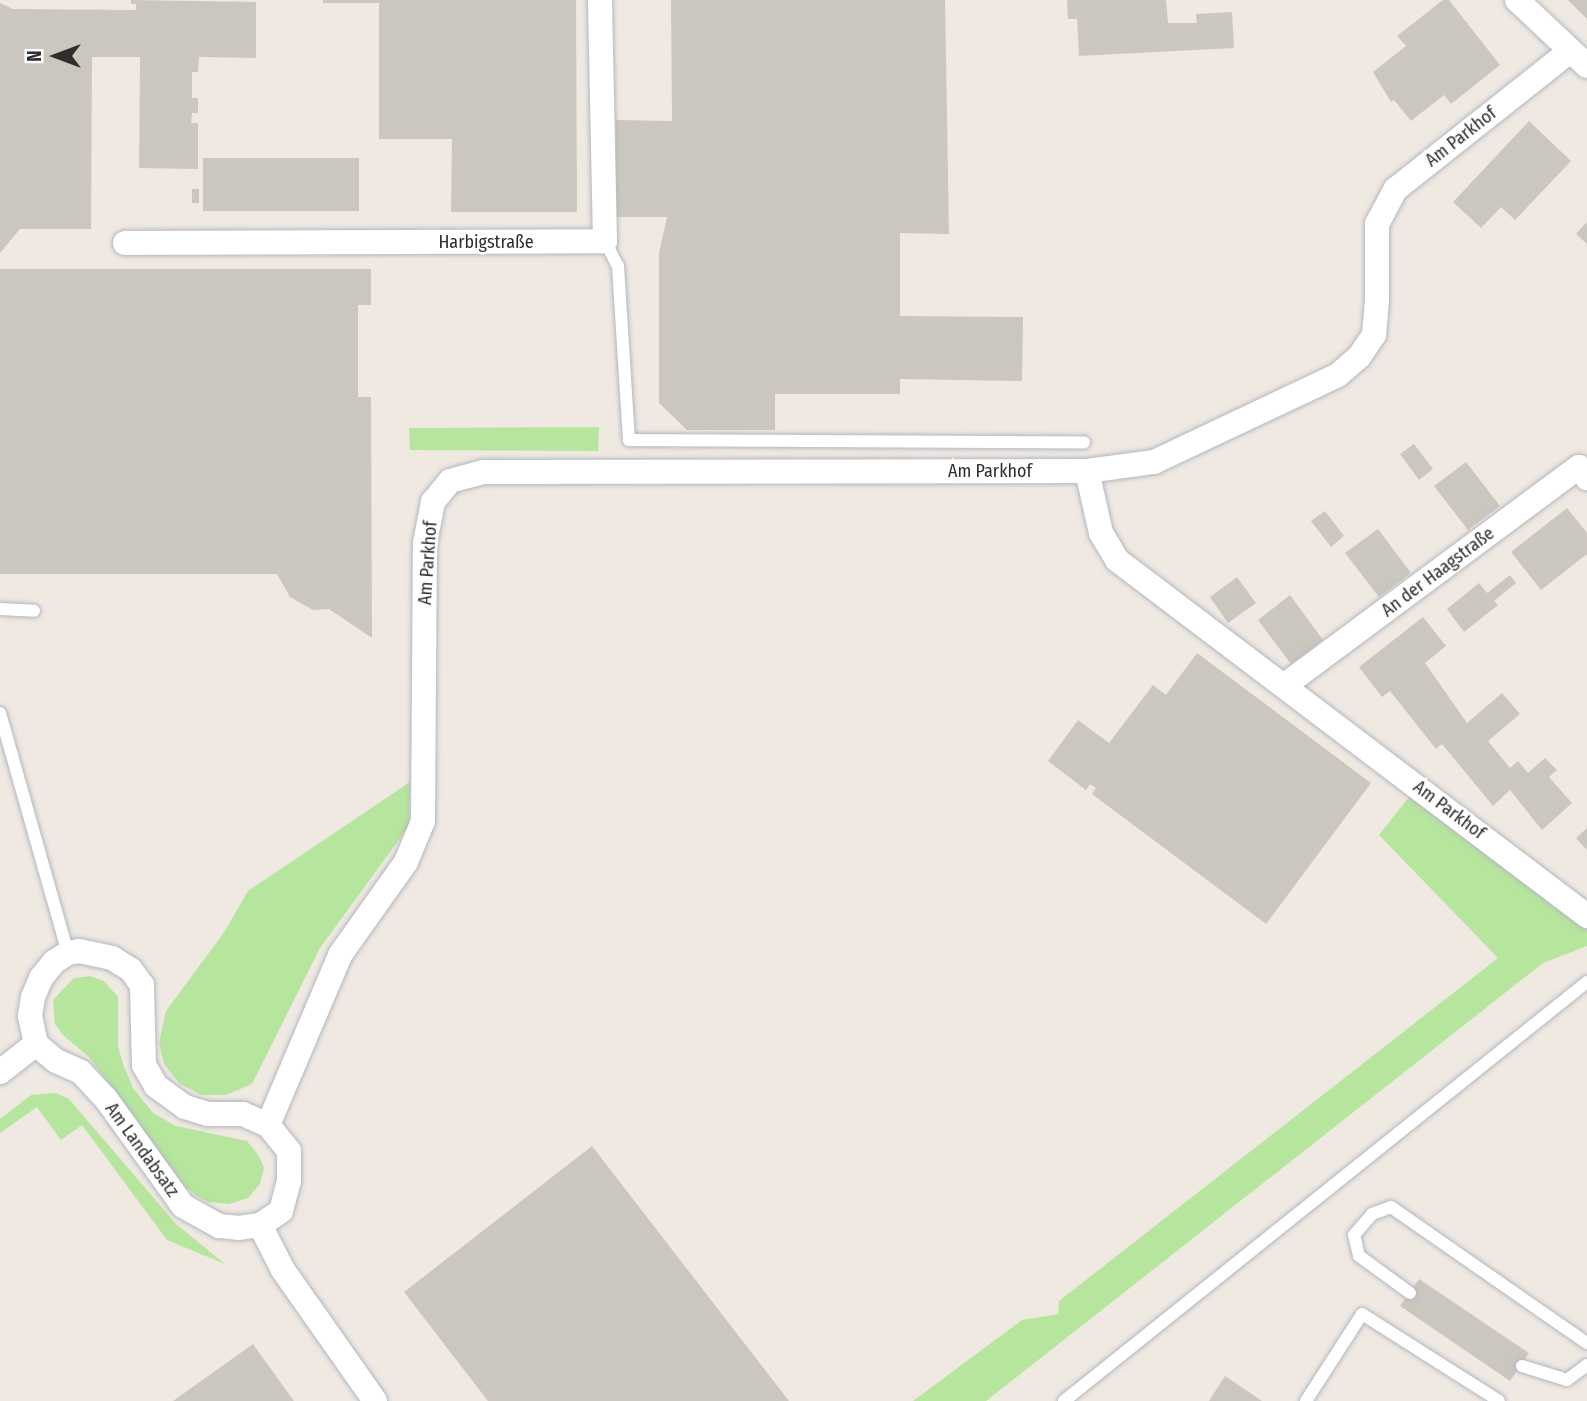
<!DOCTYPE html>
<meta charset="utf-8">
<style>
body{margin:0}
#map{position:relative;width:1587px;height:1401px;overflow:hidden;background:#efe9e1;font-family:"Fira Sans Condensed",sans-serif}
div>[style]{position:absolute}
.green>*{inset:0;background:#b6e59e}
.building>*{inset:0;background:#cbc7bf}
.roads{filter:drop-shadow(0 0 2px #b4b7c1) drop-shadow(0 0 2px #b4b7c1)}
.service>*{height:12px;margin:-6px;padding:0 6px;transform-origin:6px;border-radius:6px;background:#fff}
.minor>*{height:24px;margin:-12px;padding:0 12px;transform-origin:12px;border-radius:12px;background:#fff}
span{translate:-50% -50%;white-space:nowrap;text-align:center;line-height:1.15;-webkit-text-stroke:5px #fff;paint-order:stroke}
.street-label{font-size:18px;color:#2e2e2e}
.north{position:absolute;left:21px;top:21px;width:70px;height:70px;-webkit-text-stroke:5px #fff;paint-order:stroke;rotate:270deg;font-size:19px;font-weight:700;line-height:28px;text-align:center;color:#2e2e2e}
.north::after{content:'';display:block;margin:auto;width:24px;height:32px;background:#2e2e2e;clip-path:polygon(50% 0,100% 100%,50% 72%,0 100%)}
</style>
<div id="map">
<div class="green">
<div style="clip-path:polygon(599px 427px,598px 451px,410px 450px,409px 428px)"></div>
<div style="clip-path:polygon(410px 782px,409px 826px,320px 948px,252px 1084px,226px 1095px,201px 1095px,179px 1083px,164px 1064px,159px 1043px,166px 1011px,225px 931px,248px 891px)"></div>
<div style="clip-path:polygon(1409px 797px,1587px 930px,1587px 946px,1543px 963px,986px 1401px,913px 1401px,1022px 1320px,1058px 1314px,1059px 1301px,1498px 958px,1379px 835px)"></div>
<div style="clip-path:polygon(90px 976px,104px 981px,118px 997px,118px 1046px,123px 1064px,133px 1088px,153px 1113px,176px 1126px,247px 1141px,259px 1156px,264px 1168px,260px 1184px,248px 1198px,229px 1204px,208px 1202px,195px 1195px,183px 1184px,89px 1057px,64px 1036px,55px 1024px,53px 1000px,74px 978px)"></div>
<div style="clip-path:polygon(56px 1093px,69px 1099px,176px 1224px,225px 1264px,167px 1240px,82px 1125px,61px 1140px,37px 1107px,0 1133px,0 1119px,31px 1095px)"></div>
</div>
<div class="building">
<div style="clip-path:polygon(131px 0,256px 2px,256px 58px,199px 57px,198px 72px,192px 72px,192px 98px,198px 98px,198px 113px,192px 113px,191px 123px,198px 123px,198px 169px,139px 168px,140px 57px,92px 57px,91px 229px,20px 229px,0 253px,0 3px,13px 9px,136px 10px,136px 4px,131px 4px)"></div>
<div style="clip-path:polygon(323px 0,576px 0,577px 212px,451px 212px,452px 139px,379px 139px,379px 3px,323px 3px)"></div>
<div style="clip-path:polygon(671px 0,945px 0,949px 234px,900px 233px,900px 316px,1023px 317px,1022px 381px,900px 379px,900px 394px,775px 394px,775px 430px,687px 430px,659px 403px,659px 253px,667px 217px,615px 217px,616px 120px,672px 121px)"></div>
<div style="clip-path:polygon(1067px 0,1166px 0,1168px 23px,1197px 23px,1196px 14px,1232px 12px,1234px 48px,1079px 56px,1077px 19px,1068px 19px)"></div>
<div style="clip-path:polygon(1443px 0,1449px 0,1500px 65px,1451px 104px,1444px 95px,1411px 121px,1394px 100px,1391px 102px,1373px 72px,1406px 46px,1397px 36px)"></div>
<div style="clip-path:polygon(1568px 0,1587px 0,1587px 19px)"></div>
<div style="clip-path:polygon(1529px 121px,1571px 161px,1515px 220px,1501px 207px,1481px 228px,1453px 202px)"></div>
<div style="clip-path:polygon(203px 158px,359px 158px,359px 211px,203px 211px)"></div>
<div style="clip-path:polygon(192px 189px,199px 189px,199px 203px,192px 203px)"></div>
<div style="clip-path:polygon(1587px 222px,1587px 244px,1576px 234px)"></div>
<div style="clip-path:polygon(0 269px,371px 269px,371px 305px,358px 305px,358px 397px,371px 397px,372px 638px,329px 609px,313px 610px,290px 597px,277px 574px,0 574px)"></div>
<div style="clip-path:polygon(1414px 444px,1433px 469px,1419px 480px,1400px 454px)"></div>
<div style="clip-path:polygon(1466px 462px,1500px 506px,1468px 530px,1434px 486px)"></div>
<div style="clip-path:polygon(1567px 508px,1587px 533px,1587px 554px,1541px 590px,1511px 552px)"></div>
<div style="clip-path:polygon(1325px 511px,1344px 536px,1331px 547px,1311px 521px)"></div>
<div style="clip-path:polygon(1378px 529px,1411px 573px,1379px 597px,1345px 553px)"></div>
<div style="clip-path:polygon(1510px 575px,1516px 583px,1494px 601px,1498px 605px,1464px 632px,1447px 609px,1479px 583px,1487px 593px)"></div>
<div style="clip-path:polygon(1237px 577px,1256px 603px,1228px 623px,1210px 597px)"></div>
<div style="clip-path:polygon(1290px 595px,1323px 640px,1291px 664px,1258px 620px)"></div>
<div style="clip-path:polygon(1423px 617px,1446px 646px,1425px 663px,1467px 723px,1502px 693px,1520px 714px,1488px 741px,1510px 768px,1518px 761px,1528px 773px,1545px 758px,1557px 770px,1549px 777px,1572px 803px,1542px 830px,1510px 790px,1493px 806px,1442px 744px,1436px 749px,1390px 691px,1382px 697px,1359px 667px)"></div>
<div style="clip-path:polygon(1197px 653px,1371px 783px,1266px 924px,1092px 794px,1096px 788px,1090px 784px,1086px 790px,1048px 761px,1078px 720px,1109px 743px,1153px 685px,1166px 695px)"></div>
<div style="clip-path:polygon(1587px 828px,1587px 850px,1576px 838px)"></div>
<div style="clip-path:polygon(592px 1146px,789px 1401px,488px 1401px,404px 1292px)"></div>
<div style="clip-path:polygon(1419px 1279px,1529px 1353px,1510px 1381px,1400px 1306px)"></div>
<div style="clip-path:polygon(253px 1344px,294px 1401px,173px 1401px)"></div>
<div style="clip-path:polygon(1225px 1376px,1262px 1401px,1209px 1401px)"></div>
</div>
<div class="roads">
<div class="service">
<div style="left:605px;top:241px;width:28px;rotate:63deg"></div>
<div style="left:618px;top:266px;width:174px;rotate:86.4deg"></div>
<div style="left:629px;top:440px;width:455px;rotate:0.3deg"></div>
<div style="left:0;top:609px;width:34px;rotate:3deg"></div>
<div style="left:0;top:713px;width:249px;rotate:74.2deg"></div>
<div style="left:1410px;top:1293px;width:63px;rotate:-144deg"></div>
<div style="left:1359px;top:1256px;width:22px;rotate:-103deg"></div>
<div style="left:1354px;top:1235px;width:28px;rotate:-49deg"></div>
<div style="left:1372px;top:1214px;width:20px;rotate:-20deg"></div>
<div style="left:1391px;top:1207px;width:239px;rotate:34.8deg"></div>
<div style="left:1522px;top:1366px;width:47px;rotate:17.3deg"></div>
<div style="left:1567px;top:1380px;width:25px;rotate:-37deg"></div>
<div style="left:1064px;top:1401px;width:670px;rotate:-38.7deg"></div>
<div style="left:1306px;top:1401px;width:103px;rotate:-57.2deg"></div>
<div style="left:1362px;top:1314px;width:162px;rotate:32.4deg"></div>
</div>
<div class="minor">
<div style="left:1517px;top:0;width:96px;rotate:43.3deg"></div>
<div style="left:125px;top:243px;width:480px;rotate:-0.2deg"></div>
<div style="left:605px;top:241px;width:241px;rotate:-91.2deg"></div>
<div style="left:1087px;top:471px;width:64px;rotate:77.3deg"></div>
<div style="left:1101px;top:533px;width:31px;rotate:59deg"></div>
<div style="left:1117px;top:560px;width:590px;rotate:37.14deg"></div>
<div style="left:1285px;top:685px;width:366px;rotate:-36.6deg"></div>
<div style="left:1579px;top:467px;width:14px;rotate:54deg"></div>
<div style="left:79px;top:951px;width:34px;rotate:12deg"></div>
<div style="left:112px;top:958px;width:22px;rotate:32deg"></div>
<div style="left:131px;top:970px;width:19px;rotate:54deg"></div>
<div style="left:142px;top:985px;width:80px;rotate:88.6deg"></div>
<div style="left:144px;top:1065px;width:24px;rotate:60deg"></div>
<div style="left:156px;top:1086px;width:36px;rotate:36deg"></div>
<div style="left:185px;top:1107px;width:24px;rotate:17deg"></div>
<div style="left:208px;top:1114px;width:35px"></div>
<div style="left:243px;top:1114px;width:27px;rotate:24deg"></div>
<div style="left:268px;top:1125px;width:33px;rotate:51deg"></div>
<div style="left:289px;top:1151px;width:30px;rotate:90deg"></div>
<div style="left:289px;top:1181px;width:31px;rotate:105deg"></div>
<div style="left:281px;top:1211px;width:25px;rotate:146deg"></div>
<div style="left:260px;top:1225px;width:21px;rotate:172deg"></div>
<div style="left:239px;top:1228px;width:20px;rotate:-174deg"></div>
<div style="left:219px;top:1226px;width:41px;rotate:-150.9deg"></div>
<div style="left:183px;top:1206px;width:132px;rotate:-125.7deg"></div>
<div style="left:106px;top:1099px;width:37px;rotate:-133deg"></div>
<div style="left:81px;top:1072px;width:27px;rotate:-156deg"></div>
<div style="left:56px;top:1061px;width:26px;rotate:-140deg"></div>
<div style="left:36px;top:1044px;width:29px;rotate:-102deg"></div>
<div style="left:30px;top:1016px;width:19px;rotate:-81deg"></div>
<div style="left:33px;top:997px;width:21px;rotate:-67deg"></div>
<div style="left:41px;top:978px;width:21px;rotate:-51deg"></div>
<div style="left:54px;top:962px;width:17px;rotate:-33deg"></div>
<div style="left:68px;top:953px;width:11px;rotate:-10deg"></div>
<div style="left:0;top:1072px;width:46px;rotate:-37.9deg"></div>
<div style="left:268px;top:1125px;width:185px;rotate:-67deg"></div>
<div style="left:340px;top:955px;width:114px;rotate:-54.6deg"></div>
<div style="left:406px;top:862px;width:44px;rotate:-67.5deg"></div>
<div style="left:423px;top:821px;width:278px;rotate:-89.6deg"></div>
<div style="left:425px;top:543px;width:42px;rotate:-79deg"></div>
<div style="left:433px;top:502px;width:27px;rotate:-51deg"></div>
<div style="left:450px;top:481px;width:35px;rotate:-15deg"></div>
<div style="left:484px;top:472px;width:603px;rotate:-0.1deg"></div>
<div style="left:1087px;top:471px;width:68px;rotate:-7.7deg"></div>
<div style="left:1154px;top:462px;width:204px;rotate:-25.3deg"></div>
<div style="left:1338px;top:375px;width:28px;rotate:-41deg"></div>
<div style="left:1359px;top:357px;width:27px;rotate:-56deg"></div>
<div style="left:1374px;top:335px;width:35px;rotate:-85deg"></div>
<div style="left:1377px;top:300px;width:76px;rotate:-90deg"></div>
<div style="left:1377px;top:224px;width:40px;rotate:-62deg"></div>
<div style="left:1396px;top:189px;width:222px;rotate:-38.4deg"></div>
<div style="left:260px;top:1225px;width:51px;rotate:62.9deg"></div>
<div style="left:283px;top:1270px;width:160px;rotate:54.9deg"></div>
</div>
</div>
<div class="street-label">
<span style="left:1461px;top:137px;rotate:-38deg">Am Parkhof</span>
<span style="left:486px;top:242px">Harbigstraße</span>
<span style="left:990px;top:471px">Am Parkhof</span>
<span style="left:428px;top:563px;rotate:-86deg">Am Parkhof</span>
<span style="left:1438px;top:572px;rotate:-37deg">An der Haagstraße</span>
<span style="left:1449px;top:810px;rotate:37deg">Am Parkhof</span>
<span style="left:142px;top:1150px;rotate:54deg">Am Landabsatz</span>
</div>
<div class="north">N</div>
</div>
